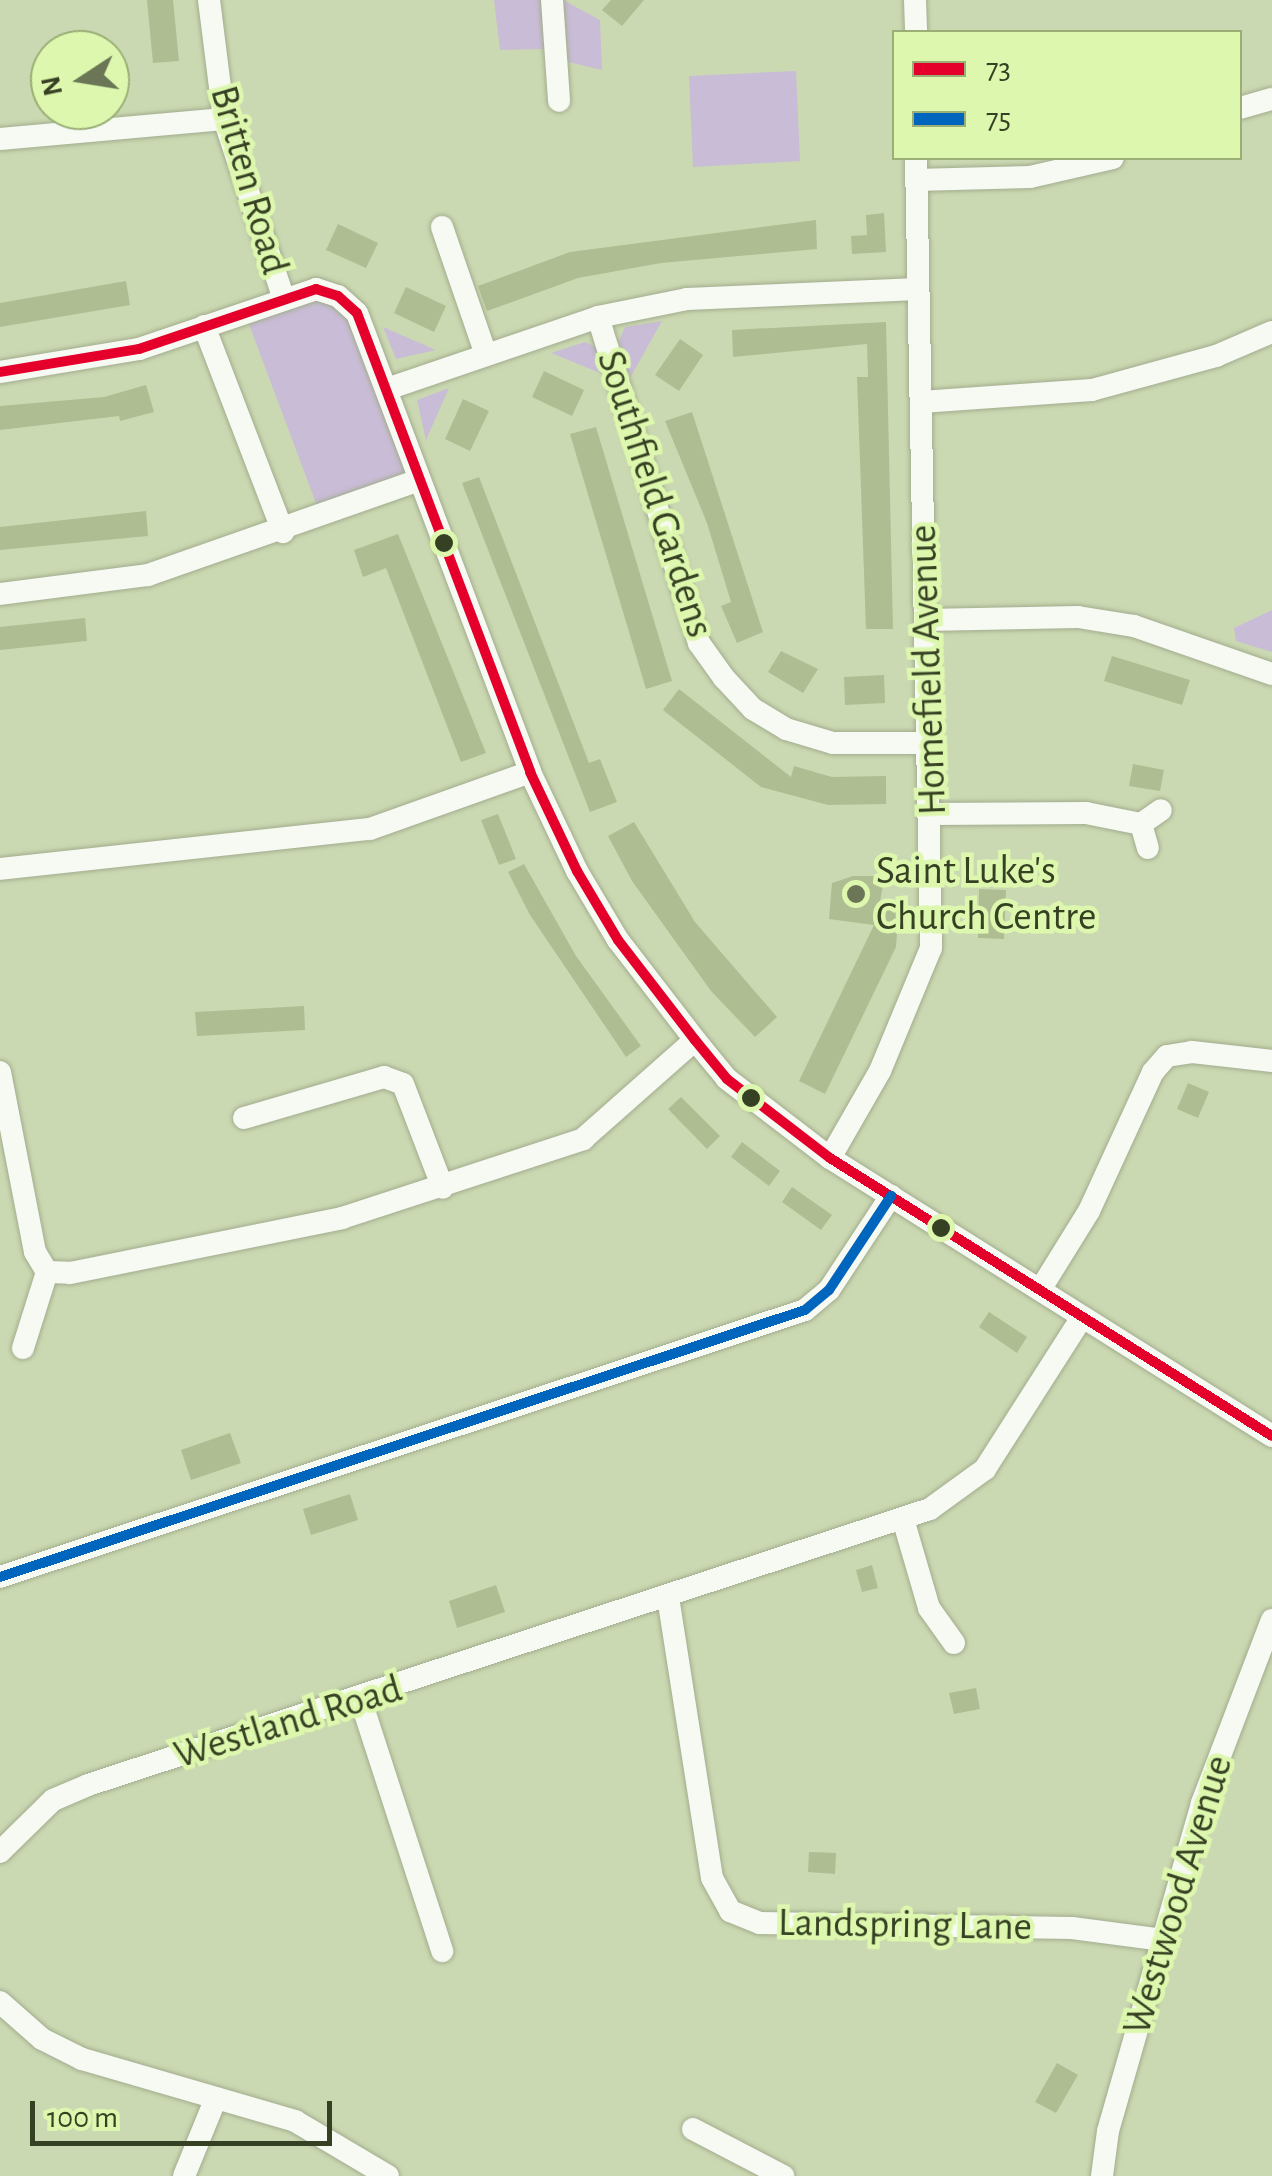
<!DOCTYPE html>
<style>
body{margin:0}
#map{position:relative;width:1272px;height:2176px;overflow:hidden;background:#cbd9b2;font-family:"Alegreya Sans",sans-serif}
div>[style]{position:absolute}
.green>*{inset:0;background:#c9bcd6}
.building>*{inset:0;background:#afbd92}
.roads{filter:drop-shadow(0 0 2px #a2ac8e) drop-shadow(0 0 2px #a2ac8e)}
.minor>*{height:22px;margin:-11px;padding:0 11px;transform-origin:11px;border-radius:11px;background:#f7f9f3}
.bus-1>*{height:10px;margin:-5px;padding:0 5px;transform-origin:5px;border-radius:5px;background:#e4002b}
.bus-2>*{height:10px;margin:-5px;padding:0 5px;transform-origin:5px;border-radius:5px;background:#0065bd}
.dots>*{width:28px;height:28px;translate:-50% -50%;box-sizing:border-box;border:5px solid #ddf8ae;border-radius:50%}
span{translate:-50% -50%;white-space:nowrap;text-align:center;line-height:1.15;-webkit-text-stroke:9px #ddf8ae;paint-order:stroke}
.street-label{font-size:40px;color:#364023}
.poi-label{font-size:40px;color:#364023}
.left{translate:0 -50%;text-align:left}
.legend{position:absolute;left:892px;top:30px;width:350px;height:130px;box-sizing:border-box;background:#ddf8ae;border:2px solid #9aae76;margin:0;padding:12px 18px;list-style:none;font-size:30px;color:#364023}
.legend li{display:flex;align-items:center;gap:20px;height:50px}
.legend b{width:50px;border:2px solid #9aae76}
.north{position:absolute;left:30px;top:30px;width:100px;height:100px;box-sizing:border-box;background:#ddf8ae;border:2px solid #9aae76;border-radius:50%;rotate:258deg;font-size:28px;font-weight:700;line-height:40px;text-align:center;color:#364023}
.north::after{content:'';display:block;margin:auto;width:35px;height:45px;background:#6a7655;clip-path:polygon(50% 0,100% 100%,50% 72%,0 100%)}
.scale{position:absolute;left:30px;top:2101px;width:302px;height:45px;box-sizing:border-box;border:5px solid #364023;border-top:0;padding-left:12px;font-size:30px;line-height:35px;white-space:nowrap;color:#364023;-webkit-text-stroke:8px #ddf8ae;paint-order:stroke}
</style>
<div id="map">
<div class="green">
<div style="clip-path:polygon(494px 0,547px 0,549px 49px,500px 50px)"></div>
<div style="clip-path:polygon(563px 0,600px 20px,602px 70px,568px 62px)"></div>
<div style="clip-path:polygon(796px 71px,800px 161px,693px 167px,689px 76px)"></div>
<div style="clip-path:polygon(314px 296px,334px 302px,352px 318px,413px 479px,320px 514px,247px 319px)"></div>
<div style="clip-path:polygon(662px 321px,630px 378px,619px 341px,625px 327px)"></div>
<div style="clip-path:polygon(383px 327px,436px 350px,396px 359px)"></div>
<div style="clip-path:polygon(585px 342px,596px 347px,605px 375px,551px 353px)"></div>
<div style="clip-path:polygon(449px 388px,426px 440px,417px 400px)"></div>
<div style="clip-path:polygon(1272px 610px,1272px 652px,1236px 641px,1234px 628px)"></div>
</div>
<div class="building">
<div style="clip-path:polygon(147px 0,173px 0,179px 61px,153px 63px)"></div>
<div style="clip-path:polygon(611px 0,644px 0,622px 26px,602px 10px)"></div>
<div style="clip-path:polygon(884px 213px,886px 252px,852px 254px,851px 236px,867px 235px,866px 215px)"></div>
<div style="clip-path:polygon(816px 220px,817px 249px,661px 263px,578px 278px,487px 311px,478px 286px,570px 252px)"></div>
<div style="clip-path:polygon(338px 224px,378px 243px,366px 268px,326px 250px)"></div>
<div style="clip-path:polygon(126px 281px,130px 305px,0 327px,0 303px)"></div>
<div style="clip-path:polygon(406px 287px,446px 306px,434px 332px,394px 313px)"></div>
<div style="clip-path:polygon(886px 322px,893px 629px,866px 629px,857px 377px,868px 377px,867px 344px,733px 357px,732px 330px)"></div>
<div style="clip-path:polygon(680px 339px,703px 355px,679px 391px,655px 375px)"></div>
<div style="clip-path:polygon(544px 371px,584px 390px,572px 416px,532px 397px)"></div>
<div style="clip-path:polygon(146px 385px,154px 412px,120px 421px,119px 416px,0 430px,0 406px,104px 397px)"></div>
<div style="clip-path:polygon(463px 399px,489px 411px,470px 451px,445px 439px)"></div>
<div style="clip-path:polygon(692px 412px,763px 632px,737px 643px,721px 606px,731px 602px,707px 523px,665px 421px)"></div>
<div style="clip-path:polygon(596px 427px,672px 681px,646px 689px,570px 434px)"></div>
<div style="clip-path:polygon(479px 477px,589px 763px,600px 759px,617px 802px,590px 812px,462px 483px)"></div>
<div style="clip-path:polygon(146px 511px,148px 536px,0 550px,0 527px)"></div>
<div style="clip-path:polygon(398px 534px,486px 753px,461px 762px,386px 568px,363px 577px,354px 550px)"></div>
<div style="clip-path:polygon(85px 618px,87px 641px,0 650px,0 627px)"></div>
<div style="clip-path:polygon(781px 651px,818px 669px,803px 693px,768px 672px)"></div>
<div style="clip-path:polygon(1112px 656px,1190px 680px,1182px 705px,1104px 681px)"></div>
<div style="clip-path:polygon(884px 675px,885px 703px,845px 705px,844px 677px)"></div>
<div style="clip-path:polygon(679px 689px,791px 777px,794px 766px,832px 777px,886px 776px,886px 804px,828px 805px,761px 787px,663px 710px)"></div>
<div style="clip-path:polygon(1133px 764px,1164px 770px,1160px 791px,1129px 786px)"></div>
<div style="clip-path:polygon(498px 814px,516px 859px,499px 865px,481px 820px)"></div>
<div style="clip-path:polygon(634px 822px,695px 922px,777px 1017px,755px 1037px,711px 991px,632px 881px,608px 836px)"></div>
<div style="clip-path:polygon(524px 864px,576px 956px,641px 1046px,626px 1057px,530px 915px,508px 872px)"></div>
<div style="clip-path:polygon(853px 876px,874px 876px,873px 884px,883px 885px,880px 902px,899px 905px,896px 947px,825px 1094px,799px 1081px,874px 925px,829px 919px,832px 883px)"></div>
<div style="clip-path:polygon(979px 889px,1006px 890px,1004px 939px,978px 938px)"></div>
<div style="clip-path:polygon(304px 1006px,305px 1030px,197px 1036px,195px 1012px)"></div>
<div style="clip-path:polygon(1188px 1083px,1209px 1092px,1198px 1118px,1177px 1109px)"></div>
<div style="clip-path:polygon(681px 1097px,720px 1136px,707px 1149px,668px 1109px)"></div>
<div style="clip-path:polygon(742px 1142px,780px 1171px,769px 1186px,731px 1157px)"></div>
<div style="clip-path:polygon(792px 1187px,832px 1215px,821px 1230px,782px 1202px)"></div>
<div style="clip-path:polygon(989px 1312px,1027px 1337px,1017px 1353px,979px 1327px)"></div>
<div style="clip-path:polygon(230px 1433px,241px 1463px,191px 1480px,181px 1450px)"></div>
<div style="clip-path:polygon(350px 1494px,358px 1520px,311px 1535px,303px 1509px)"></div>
<div style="clip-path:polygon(872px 1565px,878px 1588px,862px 1592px,856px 1570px)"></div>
<div style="clip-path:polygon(496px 1585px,505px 1612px,457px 1628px,449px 1601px)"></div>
<div style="clip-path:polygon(976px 1688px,980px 1709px,954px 1714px,949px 1693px)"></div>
<div style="clip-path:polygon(809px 1852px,836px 1853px,835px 1874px,808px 1872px)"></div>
<div style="clip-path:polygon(1057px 2063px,1078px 2075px,1056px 2113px,1035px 2102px)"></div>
</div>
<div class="roads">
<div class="minor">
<div style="left:209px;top:0;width:120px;rotate:82.8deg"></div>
<div style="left:224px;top:119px;width:190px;rotate:71.6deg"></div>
<div style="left:552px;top:0;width:101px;rotate:86deg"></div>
<div style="left:915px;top:0;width:32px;rotate:88deg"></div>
<div style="left:1240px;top:108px;width:33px;rotate:-16deg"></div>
<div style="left:0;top:139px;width:225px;rotate:-5.1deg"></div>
<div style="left:916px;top:180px;width:114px;rotate:-1.5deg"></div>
<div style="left:1030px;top:177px;width:85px;rotate:-12.9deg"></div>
<div style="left:442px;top:227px;width:135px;rotate:71deg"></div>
<div style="left:598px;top:317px;width:341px;rotate:72.8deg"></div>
<div style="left:699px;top:643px;width:43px;rotate:54.5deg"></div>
<div style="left:724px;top:678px;width:42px;rotate:46.9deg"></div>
<div style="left:753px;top:709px;width:39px;rotate:31deg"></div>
<div style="left:786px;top:729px;width:49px;rotate:16.6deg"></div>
<div style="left:833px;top:743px;width:98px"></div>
<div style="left:204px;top:326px;width:221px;rotate:69deg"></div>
<div style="left:0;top:372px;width:141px;rotate:-9.4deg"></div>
<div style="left:139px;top:349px;width:187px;rotate:-18.7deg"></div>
<div style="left:316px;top:289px;width:23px;rotate:18deg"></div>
<div style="left:338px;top:296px;width:25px;rotate:42deg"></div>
<div style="left:357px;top:313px;width:491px;rotate:69.3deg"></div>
<div style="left:530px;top:772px;width:110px;rotate:64.6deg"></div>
<div style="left:577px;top:871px;width:80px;rotate:59.3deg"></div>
<div style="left:618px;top:940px;width:126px;rotate:52.4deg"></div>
<div style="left:695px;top:1040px;width:50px;rotate:50.6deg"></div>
<div style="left:727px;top:1079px;width:130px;rotate:37.5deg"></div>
<div style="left:830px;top:1158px;width:522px;rotate:32.17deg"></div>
<div style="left:387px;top:389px;width:223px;rotate:-18.8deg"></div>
<div style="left:598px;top:317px;width:91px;rotate:-11.4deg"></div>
<div style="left:687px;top:299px;width:231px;rotate:-2.5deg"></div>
<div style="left:921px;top:402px;width:171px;rotate:-4deg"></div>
<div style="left:1092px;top:390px;width:129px;rotate:-15.3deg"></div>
<div style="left:1216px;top:356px;width:61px;rotate:-23.2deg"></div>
<div style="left:0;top:594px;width:149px;rotate:-7.3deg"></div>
<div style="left:148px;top:575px;width:287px;rotate:-19.3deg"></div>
<div style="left:926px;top:620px;width:152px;rotate:-1.1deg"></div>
<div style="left:1078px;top:617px;width:57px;rotate:9.1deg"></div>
<div style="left:1134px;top:626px;width:146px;rotate:19.2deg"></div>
<div style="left:932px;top:814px;width:154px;rotate:-0.4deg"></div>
<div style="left:1086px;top:813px;width:56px;rotate:11.3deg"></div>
<div style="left:1141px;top:824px;width:24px;rotate:-35deg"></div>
<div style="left:1141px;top:824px;width:25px;rotate:74deg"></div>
<div style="left:0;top:869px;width:372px;rotate:-6.2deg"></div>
<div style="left:370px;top:829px;width:170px;rotate:-19.6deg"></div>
<div style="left:0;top:1072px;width:183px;rotate:79deg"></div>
<div style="left:35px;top:1252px;width:23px;rotate:59deg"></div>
<div style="left:47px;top:1272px;width:23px;rotate:2deg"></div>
<div style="left:70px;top:1273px;width:278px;rotate:-11.4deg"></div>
<div style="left:342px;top:1218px;width:254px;rotate:-18.1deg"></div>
<div style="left:583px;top:1139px;width:149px;rotate:-41.5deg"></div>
<div style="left:244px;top:1118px;width:146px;rotate:-16.3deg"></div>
<div style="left:384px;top:1077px;width:20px;rotate:20deg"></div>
<div style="left:403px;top:1084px;width:111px;rotate:69deg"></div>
<div style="left:830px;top:1158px;width:100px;rotate:-60.1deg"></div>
<div style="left:880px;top:1071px;width:133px;rotate:-67.5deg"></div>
<div style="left:931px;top:948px;width:790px;rotate:-91.09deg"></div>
<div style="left:1040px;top:1290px;width:93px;rotate:-58.2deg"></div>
<div style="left:1089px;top:1211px;width:153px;rotate:-65.3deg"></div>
<div style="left:1153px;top:1072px;width:21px;rotate:-49deg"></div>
<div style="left:1167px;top:1056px;width:25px;rotate:-9deg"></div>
<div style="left:1192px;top:1052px;width:81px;rotate:6.4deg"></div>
<div style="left:23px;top:1348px;width:80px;rotate:-72.5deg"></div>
<div style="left:903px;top:1519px;width:93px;rotate:73.7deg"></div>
<div style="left:929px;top:1608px;width:43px;rotate:54.5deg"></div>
<div style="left:0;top:1577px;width:848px;rotate:-18.35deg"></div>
<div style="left:805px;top:1310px;width:31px;rotate:-40deg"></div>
<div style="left:829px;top:1290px;width:113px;rotate:-56.6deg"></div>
<div style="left:668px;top:1597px;width:284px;rotate:81.1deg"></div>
<div style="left:712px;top:1878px;width:38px;rotate:61deg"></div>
<div style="left:730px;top:1911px;width:32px;rotate:22deg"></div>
<div style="left:760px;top:1923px;width:312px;rotate:0.9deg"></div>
<div style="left:1072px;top:1928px;width:92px;rotate:7.5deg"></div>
<div style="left:361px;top:1701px;width:263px;rotate:72deg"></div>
<div style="left:0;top:1852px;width:74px;rotate:-44.5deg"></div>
<div style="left:53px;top:1800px;width:38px;rotate:-23deg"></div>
<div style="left:88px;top:1785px;width:886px;rotate:-18.15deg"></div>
<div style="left:930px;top:1509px;width:68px;rotate:-36deg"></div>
<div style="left:985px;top:1469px;width:178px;rotate:-57.4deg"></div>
<div style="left:0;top:2002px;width:56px;rotate:41.4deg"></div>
<div style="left:42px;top:2039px;width:45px;rotate:26.6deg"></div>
<div style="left:82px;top:2059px;width:222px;rotate:16.2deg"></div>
<div style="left:295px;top:2121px;width:108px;rotate:30.6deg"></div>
<div style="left:693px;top:2129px;width:102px;rotate:27.6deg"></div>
<div style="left:184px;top:2176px;width:84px;rotate:-67.7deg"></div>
<div style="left:1102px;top:2176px;width:45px;rotate:-82.4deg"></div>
<div style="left:1108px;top:2131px;width:341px;rotate:-74deg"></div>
<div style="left:1202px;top:1803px;width:196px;rotate:-69.1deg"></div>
</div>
</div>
<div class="bus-1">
<div style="left:0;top:372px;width:141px;rotate:-9.4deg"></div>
<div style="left:139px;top:349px;width:187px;rotate:-18.7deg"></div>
<div style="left:316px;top:289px;width:23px;rotate:18deg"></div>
<div style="left:338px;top:296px;width:25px;rotate:42deg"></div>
<div style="left:357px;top:313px;width:491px;rotate:69.3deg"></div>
<div style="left:530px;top:772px;width:110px;rotate:64.6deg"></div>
<div style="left:577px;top:871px;width:80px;rotate:59.3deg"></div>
<div style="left:618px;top:940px;width:126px;rotate:52.4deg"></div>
<div style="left:695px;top:1040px;width:50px;rotate:50.6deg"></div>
<div style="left:727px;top:1079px;width:130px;rotate:37.5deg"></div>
<div style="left:830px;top:1158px;width:522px;rotate:32.17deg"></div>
</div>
<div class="bus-2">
<div style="left:0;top:1577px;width:848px;rotate:-18.35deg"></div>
<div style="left:805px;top:1310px;width:31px;rotate:-40deg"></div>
<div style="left:829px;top:1290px;width:113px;rotate:-56.6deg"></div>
</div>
<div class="dots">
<div style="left:444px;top:543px;background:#364023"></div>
<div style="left:856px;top:894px;background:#6a7655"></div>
<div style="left:751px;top:1098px;background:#364023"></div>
<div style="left:941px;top:1228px;background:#364023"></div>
</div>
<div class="street-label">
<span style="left:249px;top:180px;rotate:74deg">Britten Road</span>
<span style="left:655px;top:494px;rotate:72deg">Southfield Gardens</span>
<span style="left:928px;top:670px;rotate:-92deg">Homefield Avenue</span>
<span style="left:288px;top:1722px;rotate:-17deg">Westland Road</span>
<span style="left:1178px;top:1895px;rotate:-73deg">Westwood Avenue</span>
<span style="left:905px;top:1925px;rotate:1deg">Landspring Lane</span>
</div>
<div class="poi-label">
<span class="left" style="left:876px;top:894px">Saint Luke's<br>Church Centre</span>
</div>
<ul class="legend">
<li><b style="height:12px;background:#e4002b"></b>73</li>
<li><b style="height:12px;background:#0065bd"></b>75</li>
</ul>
<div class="north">N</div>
<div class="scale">100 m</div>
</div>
